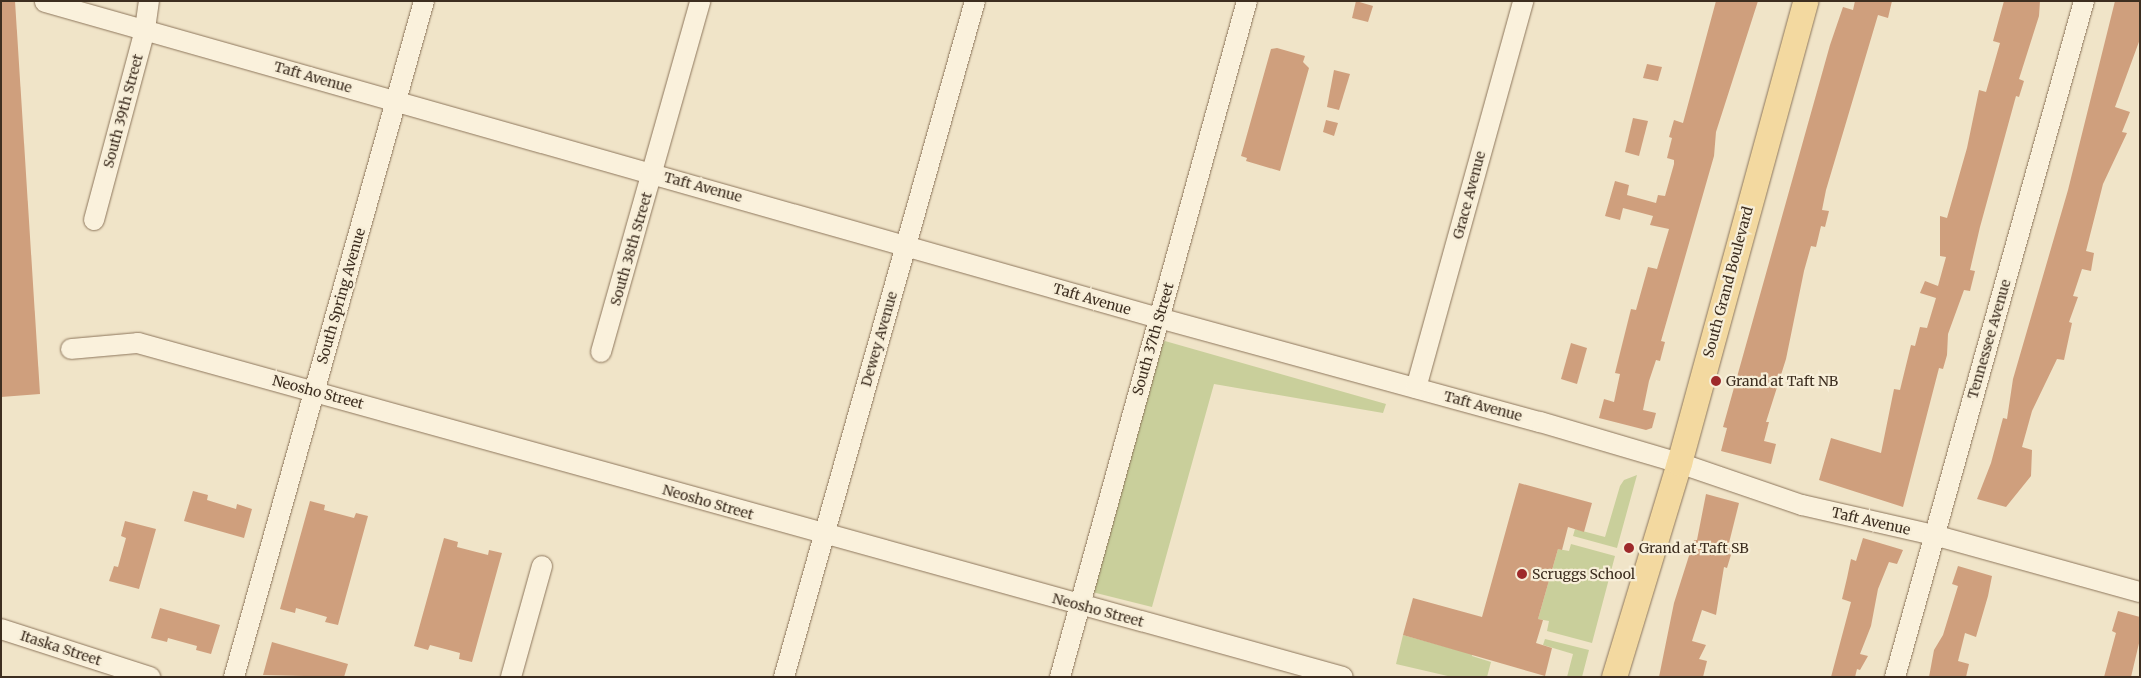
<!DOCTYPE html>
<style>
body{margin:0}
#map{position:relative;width:2141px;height:678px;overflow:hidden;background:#f0e4c8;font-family:Merriweather,serif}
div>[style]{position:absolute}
.green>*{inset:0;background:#c9cf9b}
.building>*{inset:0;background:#cf9f7d}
.roads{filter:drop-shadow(0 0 1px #8d765c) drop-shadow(0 0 1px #8d765c)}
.minor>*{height:20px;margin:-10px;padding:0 10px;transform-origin:10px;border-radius:10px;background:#faf1dc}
.major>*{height:25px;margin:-12.5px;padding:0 12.5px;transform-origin:12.5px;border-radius:12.5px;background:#f3d9a0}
.dots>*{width:14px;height:14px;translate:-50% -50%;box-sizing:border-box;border:2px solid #f7eed8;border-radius:50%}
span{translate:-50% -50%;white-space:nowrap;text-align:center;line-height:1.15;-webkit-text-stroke:4.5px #f7eed8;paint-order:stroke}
.street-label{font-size:14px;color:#3d2e20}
.poi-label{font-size:14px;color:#3d2e20}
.left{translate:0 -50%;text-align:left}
.frame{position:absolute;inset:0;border:2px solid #3d2e20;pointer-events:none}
</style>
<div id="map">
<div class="green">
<div style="clip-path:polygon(1165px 341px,1386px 404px,1383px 413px,1214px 384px,1152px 607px,1092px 592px,1159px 348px)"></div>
<div style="clip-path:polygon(1637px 475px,1617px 548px,1573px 536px,1575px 529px,1605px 537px,1620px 486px,1624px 480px)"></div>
<div style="clip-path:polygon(1571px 544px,1615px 556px,1592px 643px,1547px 631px,1549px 621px,1538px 619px,1558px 549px,1569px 551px)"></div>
<div style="clip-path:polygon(1403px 635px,1461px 651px,1473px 650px,1472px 656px,1491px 662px,1487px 677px,1452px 677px,1396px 664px)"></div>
<div style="clip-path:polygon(1545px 639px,1589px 650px,1582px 677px,1567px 677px,1573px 654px,1543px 645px)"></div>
</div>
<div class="building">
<div style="clip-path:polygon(1px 1px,15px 1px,40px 394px,1px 397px)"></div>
<div style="clip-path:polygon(1356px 1px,1373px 6px,1368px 22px,1352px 18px)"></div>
<div style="clip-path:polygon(1716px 1px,1758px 1px,1716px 132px,1714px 156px,1661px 341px,1665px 342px,1660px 361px,1656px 360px,1649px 381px,1643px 410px,1656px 413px,1652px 428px,1646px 430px,1599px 418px,1604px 399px,1614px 402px,1620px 374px,1615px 373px,1631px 309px,1636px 310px,1648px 267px,1657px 269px,1669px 229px,1650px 225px,1653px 216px,1623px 208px,1620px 220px,1605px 216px,1615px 181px,1629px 185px,1627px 195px,1656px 203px,1658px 195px,1665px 196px,1674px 164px,1674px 160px,1667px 158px,1672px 138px,1669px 137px,1674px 120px,1683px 123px)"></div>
<div style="clip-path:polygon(1855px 1px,1892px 1px,1888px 18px,1878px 15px,1826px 190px,1822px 210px,1829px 211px,1825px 227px,1821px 226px,1816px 247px,1811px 246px,1804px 271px,1786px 359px,1766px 422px,1769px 422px,1764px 441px,1776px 444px,1771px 464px,1721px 451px,1727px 428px,1723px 427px,1830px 45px,1843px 7px,1853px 10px)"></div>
<div style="clip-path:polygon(2004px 1px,2040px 1px,2039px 16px,2019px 79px,2024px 81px,2019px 97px,2016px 96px,1980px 227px,1970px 270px,1975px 271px,1970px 291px,1964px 290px,1948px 334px,1947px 355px,1943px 369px,1939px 368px,1903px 507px,1819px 480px,1831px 438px,1881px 453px,1894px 389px,1900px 390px,1911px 345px,1915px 346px,1920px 327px,1927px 328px,1936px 298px,1920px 293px,1925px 281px,1938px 286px,1946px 257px,1940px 256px,1940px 216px,1947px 218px,1967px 148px,1979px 90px,1986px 92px,2000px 43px,1993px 41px)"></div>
<div style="clip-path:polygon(2115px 1px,2140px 1px,2140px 39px,2115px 107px,2130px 112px,2122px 132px,2127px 133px,2103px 184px,2086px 251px,2094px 253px,2091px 271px,2082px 269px,2073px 296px,2078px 297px,2069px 322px,2072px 323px,2064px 360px,2057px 359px,2032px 411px,2022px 447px,2032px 450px,2031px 476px,2006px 507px,1977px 499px,1991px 463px,2003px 418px,2007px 419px,2013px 379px,2068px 190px)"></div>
<div style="clip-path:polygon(1277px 48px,1305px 56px,1303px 62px,1309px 68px,1280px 171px,1246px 161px,1247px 158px,1241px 156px,1271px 49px)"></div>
<div style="clip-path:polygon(1647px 64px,1662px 67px,1658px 81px,1643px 78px)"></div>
<div style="clip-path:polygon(1334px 70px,1350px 74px,1339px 110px,1327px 107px)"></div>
<div style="clip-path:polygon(1633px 118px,1648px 121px,1639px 156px,1625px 152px)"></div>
<div style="clip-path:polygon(1326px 120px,1338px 123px,1334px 136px,1323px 132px)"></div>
<div style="clip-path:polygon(1571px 343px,1587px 348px,1577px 384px,1561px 379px)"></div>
<div style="clip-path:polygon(1519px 483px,1592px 503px,1584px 532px,1568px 527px,1562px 550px,1558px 549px,1538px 619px,1543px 620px,1536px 643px,1552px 648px,1545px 676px,1403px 635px,1413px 598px,1482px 617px)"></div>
<div style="clip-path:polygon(193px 491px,208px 495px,207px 500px,236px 509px,237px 504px,252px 509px,244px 538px,184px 521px)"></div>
<div style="clip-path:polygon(1706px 494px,1739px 503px,1728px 547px,1733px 548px,1727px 568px,1724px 567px,1716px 615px,1702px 610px,1692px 641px,1706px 645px,1699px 659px,1707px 661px,1703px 677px,1659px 677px,1674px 603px,1694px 540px,1697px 540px)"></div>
<div style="clip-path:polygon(310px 501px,325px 505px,324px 510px,354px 518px,356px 513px,368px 516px,338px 625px,325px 622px,327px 617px,296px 608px,295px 613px,280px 609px)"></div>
<div style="clip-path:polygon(125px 521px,156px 529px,139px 589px,109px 581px,114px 566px,118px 567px,126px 538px,121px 536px)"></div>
<div style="clip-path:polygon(444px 538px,458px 542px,457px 547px,488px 555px,489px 550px,502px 553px,472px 662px,459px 659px,460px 653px,430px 645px,428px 650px,414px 646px)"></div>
<div style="clip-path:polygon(1863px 538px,1903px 550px,1897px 564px,1889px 562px,1878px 589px,1871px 626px,1860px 654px,1868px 656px,1860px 670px,1857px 669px,1855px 677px,1831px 677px,1851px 602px,1842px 599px,1847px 578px,1851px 559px,1856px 561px)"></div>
<div style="clip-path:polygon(1958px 566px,1992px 576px,1988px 596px,1976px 637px,1965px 633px,1958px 661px,1969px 664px,1966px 677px,1929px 677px,1934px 650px,1943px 635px,1958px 586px,1952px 584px)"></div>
<div style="clip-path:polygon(160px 608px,220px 625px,211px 654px,196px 650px,197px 646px,168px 638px,167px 642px,151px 638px)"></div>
<div style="clip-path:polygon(2118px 611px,2140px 617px,2140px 639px,2131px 677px,2104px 677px,2116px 633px,2112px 631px)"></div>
<div style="clip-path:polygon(272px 642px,348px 664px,344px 677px,263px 675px)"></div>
</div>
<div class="roads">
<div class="minor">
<div style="left:45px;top:2px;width:1158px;rotate:15.84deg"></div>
<div style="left:1159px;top:318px;width:395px;rotate:15.3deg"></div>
<div style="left:1540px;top:422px;width:145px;rotate:16.4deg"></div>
<div style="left:1679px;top:463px;width:130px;rotate:18.9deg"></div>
<div style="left:1802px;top:505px;width:135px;rotate:12.8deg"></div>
<div style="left:1934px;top:535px;width:214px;rotate:15.5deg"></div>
<div style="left:94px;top:220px;width:198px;rotate:-75deg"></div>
<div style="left:145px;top:29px;width:28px;rotate:-82deg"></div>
<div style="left:71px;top:349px;width:67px;rotate:-5.1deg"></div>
<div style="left:138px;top:343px;width:1250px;rotate:15.49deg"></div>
<div style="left:601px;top:352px;width:365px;rotate:-74.2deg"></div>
<div style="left:1416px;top:388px;width:402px;rotate:-74.5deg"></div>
<div style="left:1px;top:629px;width:157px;rotate:17.9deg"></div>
<div style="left:234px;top:677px;width:702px;rotate:-74.3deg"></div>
<div style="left:511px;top:677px;width:115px;rotate:-74.4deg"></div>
<div style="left:784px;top:677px;width:702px;rotate:-74.22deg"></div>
<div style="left:1060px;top:677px;width:701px;rotate:-74.54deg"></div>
<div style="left:1895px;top:677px;width:702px;rotate:-74.38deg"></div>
</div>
<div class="major">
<div style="left:1614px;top:677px;width:224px;rotate:-73.1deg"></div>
<div style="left:1679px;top:463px;width:479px;rotate:-74.7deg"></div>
</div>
</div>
<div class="dots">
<div style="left:1716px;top:381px;background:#9e2a2b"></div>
<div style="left:1629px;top:548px;background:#9e2a2b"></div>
<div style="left:1522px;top:574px;background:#9e2a2b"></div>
</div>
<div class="street-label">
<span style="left:313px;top:77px;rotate:16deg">Taft Avenue</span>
<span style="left:123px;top:111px;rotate:-75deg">South 39th Street</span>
<span style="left:703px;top:187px;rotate:15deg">Taft Avenue</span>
<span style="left:1469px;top:195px;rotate:-75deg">Grace Avenue</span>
<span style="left:631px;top:249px;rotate:-74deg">South 38th Street</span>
<span style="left:1728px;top:282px;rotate:-75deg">South Grand Boulevard</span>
<span style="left:341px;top:296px;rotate:-74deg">South Spring Avenue</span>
<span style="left:1092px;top:299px;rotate:16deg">Taft Avenue</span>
<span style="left:879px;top:339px;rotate:-74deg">Dewey Avenue</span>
<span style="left:1153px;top:339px;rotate:-74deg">South 37th Street</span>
<span style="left:1989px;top:339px;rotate:-74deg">Tennessee Avenue</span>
<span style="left:318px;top:392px;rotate:15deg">Neosho Street</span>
<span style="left:1483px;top:406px;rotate:15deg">Taft Avenue</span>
<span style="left:708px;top:502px;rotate:16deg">Neosho Street</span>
<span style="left:1871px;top:521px;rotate:13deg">Taft Avenue</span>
<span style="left:1098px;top:610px;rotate:15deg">Neosho Street</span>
<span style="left:61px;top:648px;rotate:18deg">Itaska Street</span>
</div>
<div class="poi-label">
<span class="left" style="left:1726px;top:381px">Grand at Taft NB</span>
<span class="left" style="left:1639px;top:548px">Grand at Taft SB</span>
<span class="left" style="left:1532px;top:574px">Scruggs School</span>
</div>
<div class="frame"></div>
</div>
